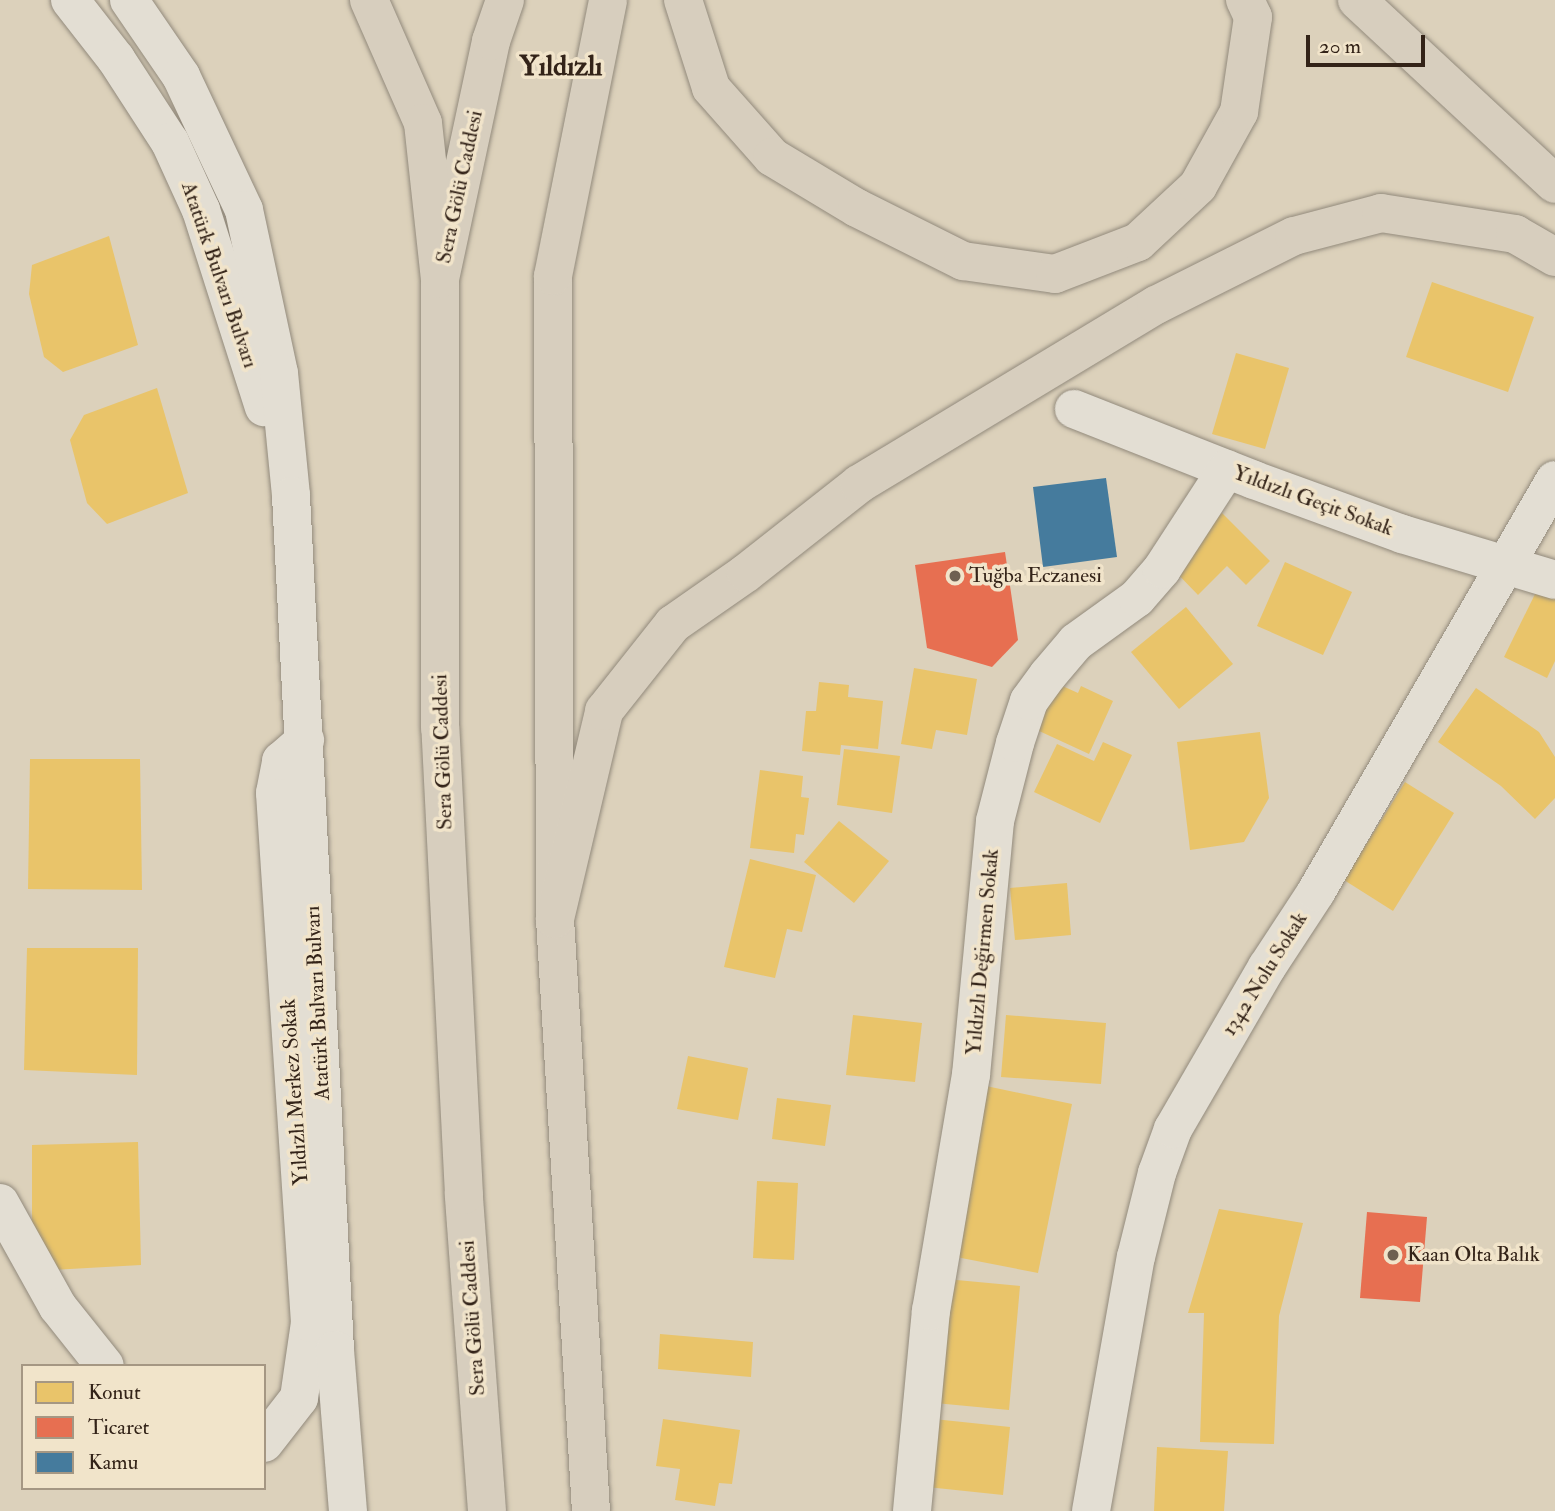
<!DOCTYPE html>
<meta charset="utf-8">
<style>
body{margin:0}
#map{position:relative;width:1555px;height:1511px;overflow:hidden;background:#dcd1bb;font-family:"IM FELL Double Pica",serif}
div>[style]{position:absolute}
.homes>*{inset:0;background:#e9c46a}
.shops>*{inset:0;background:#e76f51}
.public>*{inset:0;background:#457b9d}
.roads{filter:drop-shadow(0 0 2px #928a7c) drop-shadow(0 0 2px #928a7c)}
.street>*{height:38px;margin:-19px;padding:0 19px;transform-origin:19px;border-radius:19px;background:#e3ded3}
.secondary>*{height:38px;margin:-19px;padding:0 19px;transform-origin:19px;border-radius:19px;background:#e3ded3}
.primary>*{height:38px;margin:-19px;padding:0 19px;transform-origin:19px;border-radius:19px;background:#d7cebe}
.highway>*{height:38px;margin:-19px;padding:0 19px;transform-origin:19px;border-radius:19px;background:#d7cebe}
.dots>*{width:19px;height:19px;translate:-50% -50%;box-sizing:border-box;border:4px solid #f1e4ca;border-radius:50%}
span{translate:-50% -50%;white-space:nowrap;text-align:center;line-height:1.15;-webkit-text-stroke:7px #f1e4ca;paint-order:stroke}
.street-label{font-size:21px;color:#332318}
.poi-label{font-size:21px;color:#332318}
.left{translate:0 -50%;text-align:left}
.district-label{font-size:28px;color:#332318;font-weight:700}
.legend{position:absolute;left:21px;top:1364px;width:245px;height:126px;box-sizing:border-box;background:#f1e4ca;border:2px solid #a59783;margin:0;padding:9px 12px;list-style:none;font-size:21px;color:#332318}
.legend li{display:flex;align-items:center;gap:14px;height:35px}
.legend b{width:35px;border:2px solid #a59783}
.scale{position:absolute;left:1306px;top:35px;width:119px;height:32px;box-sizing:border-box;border:4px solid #332318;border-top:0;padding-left:9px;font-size:21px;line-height:24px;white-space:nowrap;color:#332318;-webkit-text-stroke:5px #f1e4ca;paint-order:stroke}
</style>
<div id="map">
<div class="homes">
<div style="clip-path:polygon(109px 236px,138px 345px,63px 372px,44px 357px,29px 294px,32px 265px)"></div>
<div style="clip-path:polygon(1432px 282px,1534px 317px,1508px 392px,1406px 357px)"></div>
<div style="clip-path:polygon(1236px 353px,1289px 368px,1265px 449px,1212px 434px)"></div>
<div style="clip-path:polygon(157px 388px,188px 493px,107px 524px,87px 503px,70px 440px,84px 415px)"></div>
<div style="clip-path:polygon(1222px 513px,1270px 561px,1246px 585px,1227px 566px,1198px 595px,1169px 565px)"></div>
<div style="clip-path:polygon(1285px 562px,1352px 592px,1323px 655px,1257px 626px)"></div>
<div style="clip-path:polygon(1539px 586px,1555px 594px,1555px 661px,1547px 678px,1504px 657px)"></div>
<div style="clip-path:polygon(1186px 607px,1233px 664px,1179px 709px,1131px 652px)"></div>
<div style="clip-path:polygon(914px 668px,977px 679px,967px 735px,936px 730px,932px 749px,901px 744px)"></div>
<div style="clip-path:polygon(819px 682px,849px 685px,848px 697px,883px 701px,878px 749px,841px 745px,840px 755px,802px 751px,806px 711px,816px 711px)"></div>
<div style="clip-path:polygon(1058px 684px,1078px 693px,1081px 686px,1113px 701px,1089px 754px,1037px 730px)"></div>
<div style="clip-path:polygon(1476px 688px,1539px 732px,1555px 757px,1555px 798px,1535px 819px,1501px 786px,1438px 742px)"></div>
<div style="clip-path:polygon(1260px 732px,1269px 798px,1244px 842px,1190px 850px,1177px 742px)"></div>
<div style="clip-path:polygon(1103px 742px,1132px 755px,1100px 823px,1034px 792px,1057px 744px,1094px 761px)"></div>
<div style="clip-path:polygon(844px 749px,900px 756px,892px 813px,837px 805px)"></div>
<div style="clip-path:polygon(30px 759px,140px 759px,142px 890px,28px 889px)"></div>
<div style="clip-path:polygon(760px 770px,803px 776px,801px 797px,809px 798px,804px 835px,796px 834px,794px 853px,750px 848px)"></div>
<div style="clip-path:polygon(1405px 782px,1454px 813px,1393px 911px,1344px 880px)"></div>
<div style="clip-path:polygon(839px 821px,889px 861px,854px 903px,804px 862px)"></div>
<div style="clip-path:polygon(750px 859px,816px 875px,802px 932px,787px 929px,775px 978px,724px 967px)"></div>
<div style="clip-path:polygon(1067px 883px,1071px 935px,1015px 940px,1010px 888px)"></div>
<div style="clip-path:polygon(27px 948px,138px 948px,137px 1075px,24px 1070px)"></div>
<div style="clip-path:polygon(853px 1015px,922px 1023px,915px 1082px,846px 1075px)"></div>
<div style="clip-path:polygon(1006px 1015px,1106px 1023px,1101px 1084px,1001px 1077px)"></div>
<div style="clip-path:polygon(688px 1056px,748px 1068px,738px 1120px,677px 1109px)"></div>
<div style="clip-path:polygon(986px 1086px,1072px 1104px,1038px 1273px,951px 1256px)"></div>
<div style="clip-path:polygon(777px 1098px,831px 1105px,825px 1146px,772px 1139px)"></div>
<div style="clip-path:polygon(138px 1142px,141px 1265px,52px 1270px,32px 1244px,32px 1145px)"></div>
<div style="clip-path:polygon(757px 1181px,798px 1183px,794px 1260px,753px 1258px)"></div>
<div style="clip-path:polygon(1219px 1209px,1303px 1223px,1279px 1316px,1274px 1444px,1200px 1442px,1204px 1313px,1188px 1313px)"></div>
<div style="clip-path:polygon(946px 1279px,1020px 1286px,1009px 1410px,935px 1403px)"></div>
<div style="clip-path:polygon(660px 1334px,753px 1342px,751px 1377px,658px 1369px)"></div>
<div style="clip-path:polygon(663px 1419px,740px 1430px,732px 1484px,719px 1483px,715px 1506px,675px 1500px,680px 1469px,656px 1466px)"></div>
<div style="clip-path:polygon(934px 1419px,1010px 1427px,1003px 1495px,927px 1487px)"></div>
<div style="clip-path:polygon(1157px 1447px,1228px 1451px,1224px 1511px,1154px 1511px)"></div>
</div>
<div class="shops">
<div style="clip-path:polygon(1005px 552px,1018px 640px,992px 667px,927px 648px,915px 565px)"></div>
<div style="clip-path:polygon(1367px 1212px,1427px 1217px,1420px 1302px,1360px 1298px)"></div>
</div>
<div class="public">
<div style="clip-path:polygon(1106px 478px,1117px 557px,1043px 567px,1033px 487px)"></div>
</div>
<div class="roads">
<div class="street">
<div style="left:1074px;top:409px;width:193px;rotate:21.5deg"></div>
<div style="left:1254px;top:480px;width:158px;rotate:20deg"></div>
<div style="left:1402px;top:534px;width:160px;rotate:16.7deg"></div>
<div style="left:0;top:1203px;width:119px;rotate:60.9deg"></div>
<div style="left:58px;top:1307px;width:75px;rotate:51.5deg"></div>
<div style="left:264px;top:1443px;width:57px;rotate:-52.1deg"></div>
<div style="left:299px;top:1398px;width:76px;rotate:-81.7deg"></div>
<div style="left:310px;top:1323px;width:531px;rotate:-93.78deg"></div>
<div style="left:275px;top:793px;width:33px;rotate:-79deg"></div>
<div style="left:281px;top:761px;width:32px;rotate:-41deg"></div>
<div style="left:912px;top:1511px;width:201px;rotate:-84.6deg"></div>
<div style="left:931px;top:1311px;width:239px;rotate:-80.4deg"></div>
<div style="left:971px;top:1075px;width:255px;rotate:-84.6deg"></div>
<div style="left:995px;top:821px;width:81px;rotate:-75.6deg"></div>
<div style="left:1015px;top:743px;width:44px;rotate:-71.6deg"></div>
<div style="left:1029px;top:701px;width:32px;rotate:-54deg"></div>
<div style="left:1048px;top:675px;width:43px;rotate:-49.7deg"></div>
<div style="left:1076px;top:642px;width:75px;rotate:-35.8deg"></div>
<div style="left:1137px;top:598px;width:38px;rotate:-49deg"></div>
<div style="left:1162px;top:569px;width:119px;rotate:-57deg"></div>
</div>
<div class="secondary">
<div style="left:70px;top:0;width:75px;rotate:52.1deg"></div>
<div style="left:116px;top:59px;width:99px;rotate:57deg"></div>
<div style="left:170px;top:142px;width:75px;rotate:65.5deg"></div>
<div style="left:201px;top:210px;width:207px;rotate:72.3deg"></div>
<div style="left:129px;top:0;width:92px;rotate:55.6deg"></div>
<div style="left:181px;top:76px;width:148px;rotate:64.8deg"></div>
<div style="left:244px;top:210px;width:167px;rotate:77.9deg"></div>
<div style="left:279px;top:373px;width:124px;rotate:84.4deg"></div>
<div style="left:291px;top:496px;width:855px;rotate:87.05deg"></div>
<div style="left:335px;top:1350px;width:162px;rotate:85.4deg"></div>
<div style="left:1091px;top:1511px;width:258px;rotate:-80deg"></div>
<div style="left:1136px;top:1257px;width:87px;rotate:-76deg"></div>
<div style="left:1157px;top:1173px;width:47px;rotate:-70deg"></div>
<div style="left:1173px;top:1129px;width:187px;rotate:-59.9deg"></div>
<div style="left:1267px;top:967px;width:90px;rotate:-56.8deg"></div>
<div style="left:1316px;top:892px;width:476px;rotate:-59.9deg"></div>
</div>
<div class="primary">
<div style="left:487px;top:1511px;width:317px;rotate:-94.2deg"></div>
<div style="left:464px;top:1195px;width:468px;rotate:-92.9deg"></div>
<div style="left:440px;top:728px;width:449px;rotate:-90deg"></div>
<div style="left:440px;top:279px;width:243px;rotate:-77.9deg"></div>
<div style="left:491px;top:41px;width:43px;rotate:-71.1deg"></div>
<div style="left:591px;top:1511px;width:593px;rotate:-93.48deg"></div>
<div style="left:555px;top:919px;width:643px;rotate:-90.18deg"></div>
<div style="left:553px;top:276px;width:281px;rotate:-78.7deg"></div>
</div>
<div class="highway">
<div style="left:369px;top:0;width:134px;rotate:66.3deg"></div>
<div style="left:423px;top:123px;width:157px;rotate:83.8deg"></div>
<div style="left:683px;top:0;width:92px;rotate:72.3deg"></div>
<div style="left:711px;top:88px;width:92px;rotate:48.5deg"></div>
<div style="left:772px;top:157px;width:99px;rotate:31deg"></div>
<div style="left:857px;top:208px;width:119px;rotate:26.6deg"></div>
<div style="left:963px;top:261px;width:93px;rotate:8deg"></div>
<div style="left:1055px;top:274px;width:89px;rotate:-21.1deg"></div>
<div style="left:1138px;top:242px;width:82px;rotate:-43deg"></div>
<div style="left:1198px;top:186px;width:85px;rotate:-61deg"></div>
<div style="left:1239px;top:112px;width:96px;rotate:-81.6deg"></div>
<div style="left:1253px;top:17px;width:19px;rotate:-115deg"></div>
<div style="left:1357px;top:0;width:270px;rotate:42.9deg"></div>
<div style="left:555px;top:919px;width:214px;rotate:-76.7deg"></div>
<div style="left:604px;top:711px;width:111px;rotate:-51.6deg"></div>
<div style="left:673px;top:624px;width:89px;rotate:-34.9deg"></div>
<div style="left:746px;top:573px;width:144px;rotate:-38.2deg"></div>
<div style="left:859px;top:484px;width:347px;rotate:-31.1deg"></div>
<div style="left:1156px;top:305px;width:154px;rotate:-26.6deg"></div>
<div style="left:1294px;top:236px;width:90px;rotate:-14.8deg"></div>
<div style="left:1381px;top:213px;width:136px;rotate:8.9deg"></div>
<div style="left:1515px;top:234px;width:46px;rotate:29.9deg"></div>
</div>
</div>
<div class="dots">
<div style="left:955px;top:576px;background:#6e6051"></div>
<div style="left:1393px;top:1255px;background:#6e6051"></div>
</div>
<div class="street-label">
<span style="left:460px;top:187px;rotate:-78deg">Sera Gölü Caddesi</span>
<span style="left:219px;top:275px;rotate:71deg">Atatürk Bulvarı Bulvarı</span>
<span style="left:1313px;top:501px;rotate:20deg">Yıldızlı Geçit Sokak</span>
<span style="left:443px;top:752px;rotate:-92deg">Sera Gölü Caddesi</span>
<span style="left:983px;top:952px;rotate:-85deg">Yıldızlı Değirmen Sokak</span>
<span style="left:1265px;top:974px;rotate:-58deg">1342 Nolu Sokak</span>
<span style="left:318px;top:1003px;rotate:-93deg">Atatürk Bulvarı Bulvarı</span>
<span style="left:295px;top:1092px;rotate:-94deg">Yıldızlı Merkez Sokak</span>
<span style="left:473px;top:1318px;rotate:-94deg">Sera Gölü Caddesi</span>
</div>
<div class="poi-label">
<span class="left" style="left:969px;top:576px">Tuğba Eczanesi</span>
<span class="left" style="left:1407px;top:1255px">Kaan Olta Balık</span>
</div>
<div class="district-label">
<span style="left:561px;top:67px">Yıldızlı</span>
</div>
<ul class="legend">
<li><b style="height:19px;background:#e9c46a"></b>Konut</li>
<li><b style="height:19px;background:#e76f51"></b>Ticaret</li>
<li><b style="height:19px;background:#457b9d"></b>Kamu</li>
</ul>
<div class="scale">20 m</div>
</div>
